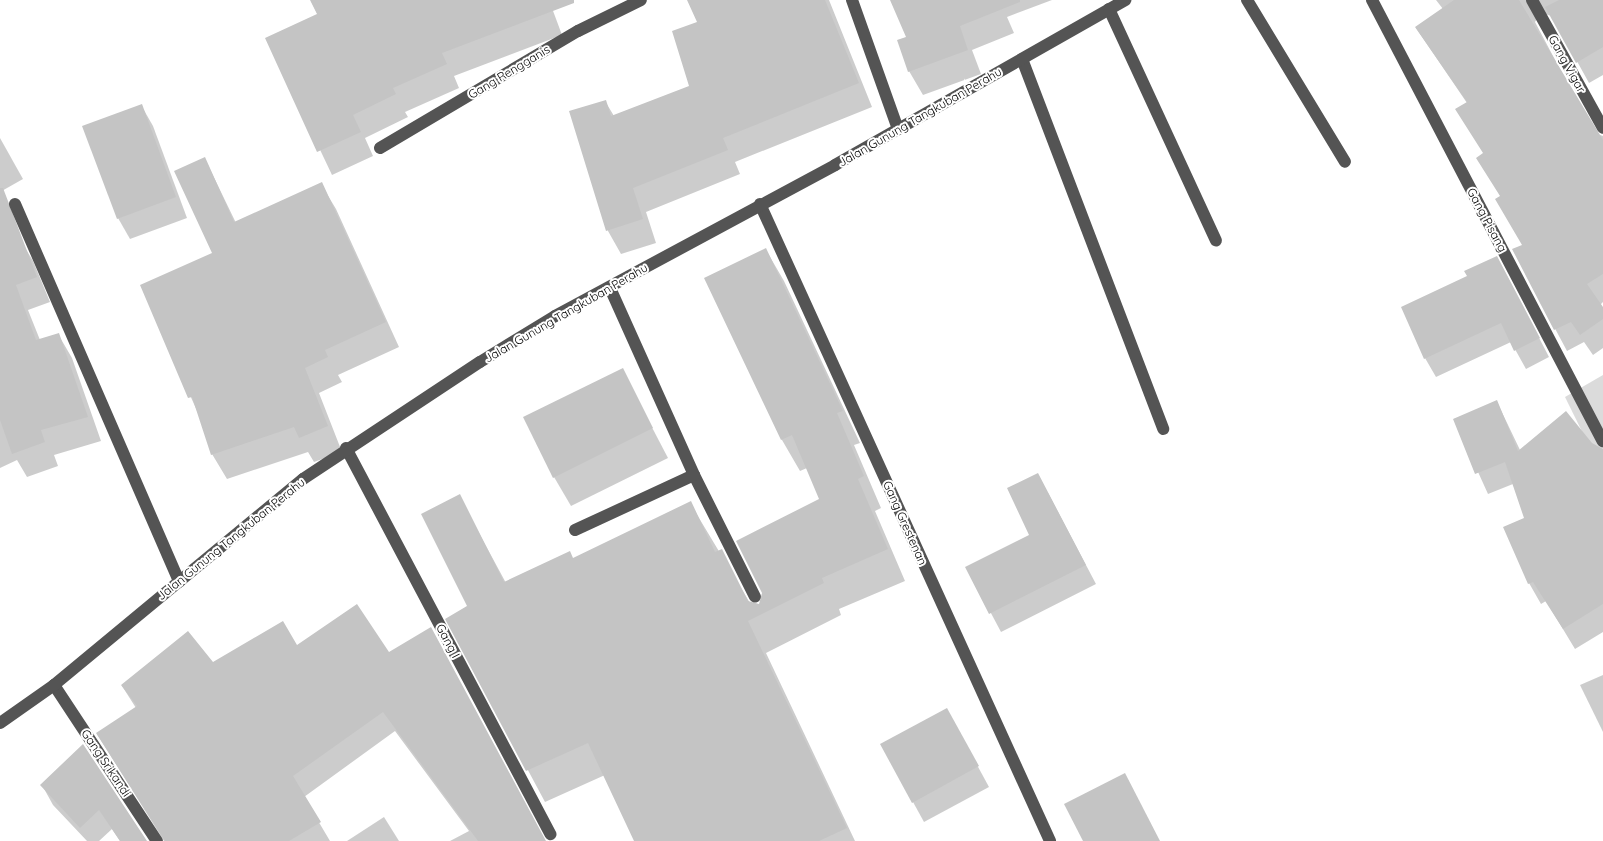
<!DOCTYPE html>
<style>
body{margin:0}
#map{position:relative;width:1603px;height:841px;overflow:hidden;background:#fff;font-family:Quicksand,sans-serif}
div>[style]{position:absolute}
.green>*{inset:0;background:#dbdbdb}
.shadow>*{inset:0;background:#0003}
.building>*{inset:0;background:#c4c4c4}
.minor>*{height:12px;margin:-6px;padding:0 6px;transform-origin:6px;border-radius:6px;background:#545454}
span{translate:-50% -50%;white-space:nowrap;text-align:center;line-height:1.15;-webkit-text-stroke:4px #fff;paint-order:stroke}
.street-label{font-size:12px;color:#000}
</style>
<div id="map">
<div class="green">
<div style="clip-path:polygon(1603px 375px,1603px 474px,1565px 397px)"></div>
</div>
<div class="shadow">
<div style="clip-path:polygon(311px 0,549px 0,562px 35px,454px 76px,459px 88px,405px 112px,408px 117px,365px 138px,373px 156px,332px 175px,267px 38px,318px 15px)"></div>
<div style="clip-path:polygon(688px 0,829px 0,872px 107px,735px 162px,740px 174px,646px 212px,656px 243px,621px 254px,608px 231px,571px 112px,605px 101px,614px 116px,691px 86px,699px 23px)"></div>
<div style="clip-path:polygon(891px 0,1052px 0,1007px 17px,1014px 33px,972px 50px,981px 74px,923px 95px,909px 71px,907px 37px)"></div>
<div style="clip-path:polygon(1436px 0,1603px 0,1603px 75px,1589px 83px,1552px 16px,1541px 13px,1535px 22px,1579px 105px,1595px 133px,1603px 136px,1603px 302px,1600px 305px,1603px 309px,1603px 348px,1593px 355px,1584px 342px,1567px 351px,1513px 250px,1524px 245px,1484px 154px,1467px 103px,1416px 28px,1443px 9px)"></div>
<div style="clip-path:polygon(141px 105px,153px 126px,187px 218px,130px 239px,118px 218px)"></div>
<div style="clip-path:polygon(0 138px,23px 179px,0 192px)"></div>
<div style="clip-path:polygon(205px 159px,236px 223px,321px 184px,336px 209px,399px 347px,338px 375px,342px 382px,319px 393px,342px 452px,314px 462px,308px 452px,227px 479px,212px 454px,198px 413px,141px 286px,214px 254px)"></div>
<div style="clip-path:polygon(0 206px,33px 261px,50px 302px,28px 310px,40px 340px,58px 334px,72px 358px,101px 441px,54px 455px,58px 466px,27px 477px,17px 460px,0 468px)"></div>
<div style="clip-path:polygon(766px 250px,784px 281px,860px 443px,854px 445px,881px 508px,875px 511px,905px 581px,839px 609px,841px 615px,766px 653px,855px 841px,635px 841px,605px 775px,545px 802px,447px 619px,468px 606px,459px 496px,506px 583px,573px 559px,690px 503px,750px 603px,760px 606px,821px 500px,807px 468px,800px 471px,782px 440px,706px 278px)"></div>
<div style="clip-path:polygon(1507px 276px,1549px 357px,1526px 369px,1511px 342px,1436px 377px,1425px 358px)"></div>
<div style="clip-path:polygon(622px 370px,668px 458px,571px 506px,554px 477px)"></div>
<div style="clip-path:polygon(1497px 402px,1520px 450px,1591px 444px,1603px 452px,1603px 632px,1575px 649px,1546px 601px,1541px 604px,1529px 583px,1525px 518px,1513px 484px,1488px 494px,1454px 419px)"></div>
<div style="clip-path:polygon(1048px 493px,1096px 584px,1001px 632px,967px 568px,1031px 535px)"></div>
<div style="clip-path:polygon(297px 647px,388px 654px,545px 841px,450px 841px,469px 831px,395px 731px,304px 797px,330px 841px,164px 841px,97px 734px,136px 708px,122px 686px)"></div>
<div style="clip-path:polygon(1603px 675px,1603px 732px,1580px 685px)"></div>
<div style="clip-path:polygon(958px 730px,989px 787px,924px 822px,913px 802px)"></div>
<div style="clip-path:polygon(83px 746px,146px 841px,120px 841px,112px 829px,99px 841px,87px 841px,53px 805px,42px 785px)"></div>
<div style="clip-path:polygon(384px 817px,399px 841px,347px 841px)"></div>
</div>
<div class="building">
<div style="clip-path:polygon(310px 0,574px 0,574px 3px,442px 53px,447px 64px,393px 88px,396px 94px,353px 115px,361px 132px,317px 152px,265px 38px,317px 14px)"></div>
<div style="clip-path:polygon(687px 0,825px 0,859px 83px,723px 138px,728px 150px,633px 188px,643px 219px,606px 231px,569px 111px,606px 100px,611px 116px,689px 86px,672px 31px,697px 22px)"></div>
<div style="clip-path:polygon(890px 0,1020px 0,1020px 2px,960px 26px,968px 50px,908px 72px,897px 40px,906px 37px)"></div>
<div style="clip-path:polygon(1454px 0,1519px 0,1603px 140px,1603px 274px,1587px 284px,1603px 307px,1603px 319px,1580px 335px,1571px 322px,1554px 330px,1512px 249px,1522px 245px,1495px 199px,1500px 196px,1476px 158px,1483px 153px,1455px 109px,1467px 102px,1415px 27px)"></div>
<div style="clip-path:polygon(1559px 0,1603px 0,1603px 47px,1576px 63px,1545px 7px)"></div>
<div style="clip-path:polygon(142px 104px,176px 197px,117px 219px,82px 126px)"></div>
<div style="clip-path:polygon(205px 157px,234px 222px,322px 182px,386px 322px,325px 350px,328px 357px,305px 368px,328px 426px,299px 438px,294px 427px,211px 455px,192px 397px,188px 398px,140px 285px,212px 253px,174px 171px)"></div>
<div style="clip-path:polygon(0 188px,3px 188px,37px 277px,16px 285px,36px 340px,59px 333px,88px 417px,41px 430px,45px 442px,12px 454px,0 420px)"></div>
<div style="clip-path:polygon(766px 248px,843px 411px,837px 413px,864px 476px,858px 479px,888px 549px,822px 578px,824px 583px,748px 621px,847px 828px,819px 841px,634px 841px,588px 743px,526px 771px,445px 619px,467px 606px,421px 514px,460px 494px,504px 582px,570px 551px,573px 558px,691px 501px,715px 552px,722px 549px,748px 601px,759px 604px,762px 593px,736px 541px,819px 499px,792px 435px,781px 440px,704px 278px)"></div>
<div style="clip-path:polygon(1497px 256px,1540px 338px,1514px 351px,1501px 323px,1424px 359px,1401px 307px,1467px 276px,1464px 271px)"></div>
<div style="clip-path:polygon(623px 368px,653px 428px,553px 478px,523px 417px)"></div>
<div style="clip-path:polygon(1497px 400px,1518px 451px,1566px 411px,1592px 443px,1603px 449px,1603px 604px,1563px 629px,1533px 582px,1528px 584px,1503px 527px,1524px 518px,1505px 462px,1475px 474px,1453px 419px)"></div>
<div style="clip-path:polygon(1038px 473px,1086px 565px,989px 614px,965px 567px,1029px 535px,1007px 488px)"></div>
<div style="clip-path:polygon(357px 604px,389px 652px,431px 627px,546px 841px,478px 841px,383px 712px,293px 776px,321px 822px,289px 841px,165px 841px,96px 733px,137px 706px,121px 685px,188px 631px,213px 662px,283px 621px,297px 645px)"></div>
<div style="clip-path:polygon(947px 708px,979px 766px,912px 803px,880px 744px)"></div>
<div style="clip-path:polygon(83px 744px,147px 841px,120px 841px,99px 810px,80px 828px,40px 785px)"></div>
<div style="clip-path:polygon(1125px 773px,1160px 841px,1083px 841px,1064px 804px)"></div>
</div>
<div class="minor">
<div style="left:852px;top:0;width:137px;rotate:70.4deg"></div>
<div style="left:1247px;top:0;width:189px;rotate:58.8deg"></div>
<div style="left:1372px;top:0;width:498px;rotate:62.4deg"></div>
<div style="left:1532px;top:0;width:146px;rotate:61deg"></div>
<div style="left:1109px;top:9px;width:255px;rotate:65.2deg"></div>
<div style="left:1022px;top:59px;width:396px;rotate:69.1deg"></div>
<div style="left:380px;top:148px;width:230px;rotate:-30.6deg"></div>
<div style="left:578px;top:31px;width:70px;rotate:-26.2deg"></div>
<div style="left:15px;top:204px;width:412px;rotate:66.5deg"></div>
<div style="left:760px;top:204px;width:700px;rotate:65.52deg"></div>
<div style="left:610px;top:288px;width:205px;rotate:65.8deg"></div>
<div style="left:694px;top:475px;width:136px;rotate:63.4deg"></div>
<div style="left:346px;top:448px;width:437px;rotate:62.1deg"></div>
<div style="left:575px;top:530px;width:131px;rotate:-24.8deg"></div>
<div style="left:54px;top:685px;width:187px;rotate:56.6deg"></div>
<div style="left:0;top:723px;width:66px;rotate:-35.1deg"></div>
<div style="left:54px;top:685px;width:323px;rotate:-39.6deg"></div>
<div style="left:303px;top:479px;width:212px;rotate:-33.5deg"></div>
<div style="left:480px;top:362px;width:88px;rotate:-31.5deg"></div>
<div style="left:555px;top:316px;width:318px;rotate:-28.3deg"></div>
<div style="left:835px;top:165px;width:334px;rotate:-29.6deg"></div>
</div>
<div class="street-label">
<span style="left:1567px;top:64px;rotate:61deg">Gang Vigar</span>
<span style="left:509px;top:72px;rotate:-31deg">Gang Rengganis</span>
<span style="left:920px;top:117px;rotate:-30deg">Jalan Gunung Tangkuban Perahu</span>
<span style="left:1487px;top:220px;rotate:62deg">Gang Pisang</span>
<span style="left:566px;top:313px;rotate:-30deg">Jalan Gunung Tangkuban Perahu</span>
<span style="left:905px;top:523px;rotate:66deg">Gang Grestenan</span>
<span style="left:231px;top:539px;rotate:-39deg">Jalan Gunung Tangkuban Perahu</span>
<span style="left:448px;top:641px;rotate:62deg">Gang I</span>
<span style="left:106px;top:763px;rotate:56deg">Gang Srikandi</span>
</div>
</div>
